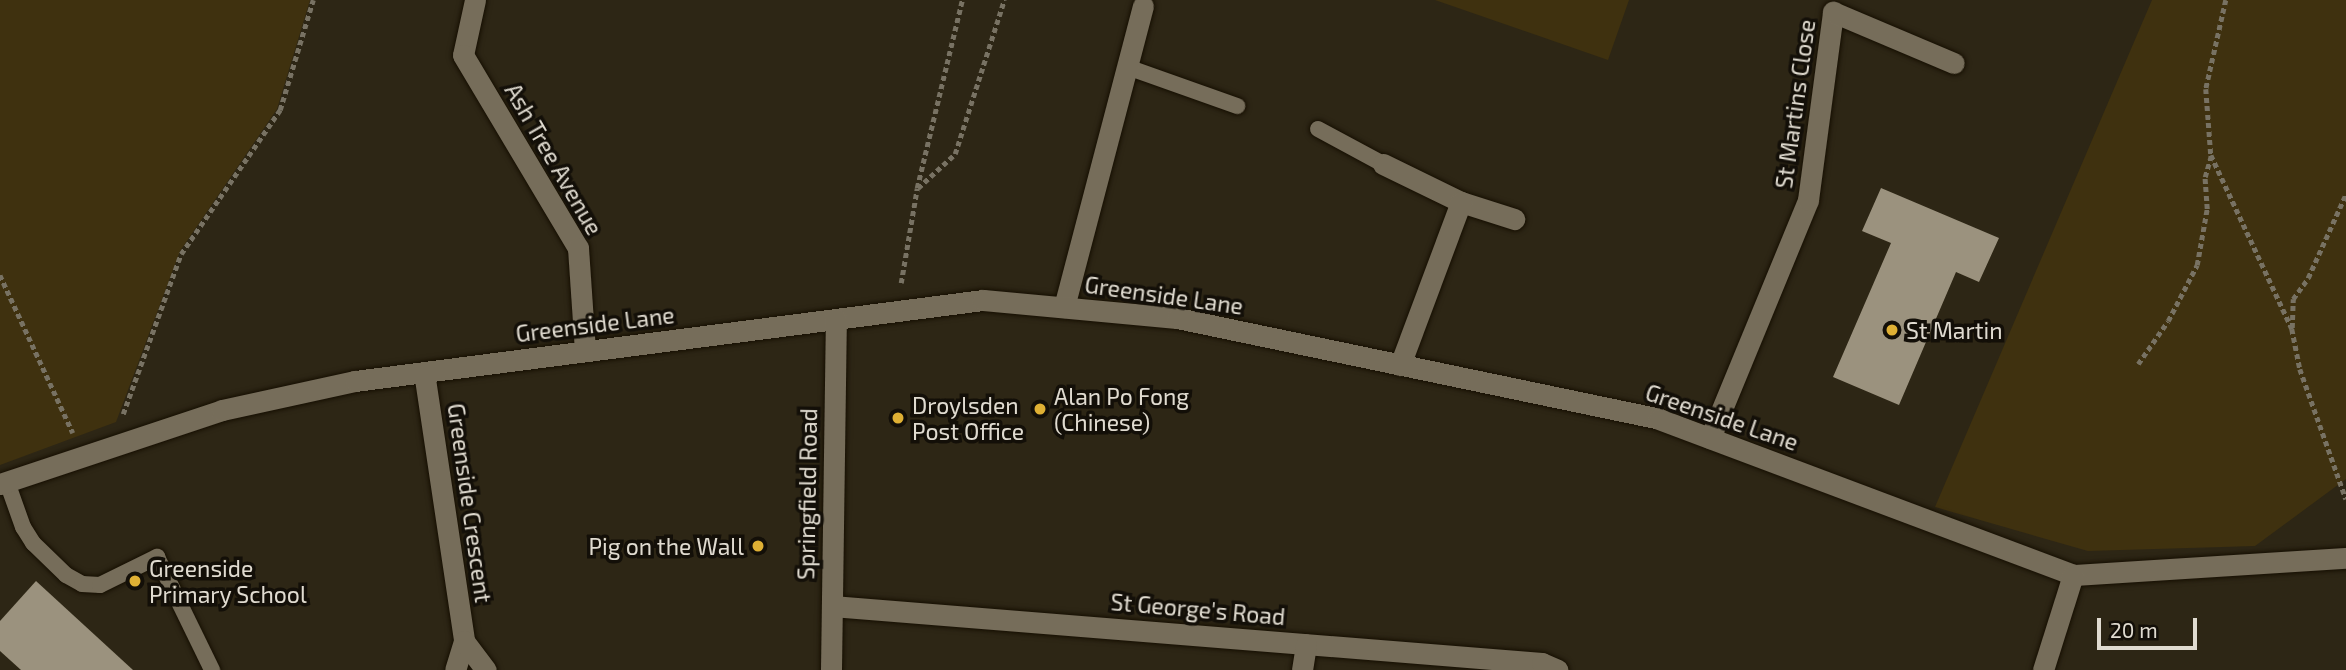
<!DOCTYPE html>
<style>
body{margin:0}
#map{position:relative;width:2346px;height:670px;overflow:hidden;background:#2d2615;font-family:"Exo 2",sans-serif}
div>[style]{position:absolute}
.green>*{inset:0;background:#3f310f}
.building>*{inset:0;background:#9b927e}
.path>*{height:4.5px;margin-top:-2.25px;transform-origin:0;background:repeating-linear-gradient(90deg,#787263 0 5px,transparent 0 8.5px)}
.roads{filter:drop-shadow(0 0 2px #160f02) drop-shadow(0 0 2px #160f02)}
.lane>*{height:16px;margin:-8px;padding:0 8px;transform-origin:8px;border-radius:8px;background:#766d5a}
.street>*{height:21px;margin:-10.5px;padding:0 10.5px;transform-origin:10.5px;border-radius:10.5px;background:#766d5a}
.dots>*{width:19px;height:19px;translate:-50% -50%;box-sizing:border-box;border:4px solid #130f08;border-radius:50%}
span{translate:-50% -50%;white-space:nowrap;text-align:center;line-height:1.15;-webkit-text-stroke:7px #130f08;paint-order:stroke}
.street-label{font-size:23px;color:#e0dbd0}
.poi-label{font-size:23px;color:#e0dbd0}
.left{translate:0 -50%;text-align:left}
.right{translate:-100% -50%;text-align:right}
.scale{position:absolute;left:2097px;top:618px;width:100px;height:32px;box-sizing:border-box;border:4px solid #e0dbd0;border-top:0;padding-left:9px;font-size:21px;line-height:24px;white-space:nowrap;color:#e0dbd0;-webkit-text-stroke:5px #130f08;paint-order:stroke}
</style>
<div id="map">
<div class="green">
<div style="clip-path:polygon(0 0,310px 0,277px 109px,180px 251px,116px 422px,0 465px)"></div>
<div style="clip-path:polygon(1435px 0,1629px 0,1608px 60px)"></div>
<div style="clip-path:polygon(2152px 0,2346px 0,2346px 479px,2255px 546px,2088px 551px,1935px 507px)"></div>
</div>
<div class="building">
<div style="clip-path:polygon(1881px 188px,1999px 238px,1979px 282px,1956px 272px,1899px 405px,1833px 377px,1891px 243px,1862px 231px)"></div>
<div style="clip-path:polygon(36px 581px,133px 670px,21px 670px,0 651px,0 621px)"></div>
</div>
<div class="path">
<div style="left:2226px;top:0;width:91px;rotate:102.7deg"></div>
<div style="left:2206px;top:89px;width:66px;rotate:85.7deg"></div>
<div style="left:2211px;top:155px;width:192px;rotate:65deg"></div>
<div style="left:2292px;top:329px;width:41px;rotate:78.7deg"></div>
<div style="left:2300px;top:369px;width:138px;rotate:70.5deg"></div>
<div style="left:918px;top:188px;width:50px;rotate:-42.6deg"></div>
<div style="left:955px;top:154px;width:162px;rotate:-72.3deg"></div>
<div style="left:0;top:275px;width:174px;rotate:65.2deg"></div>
<div style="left:901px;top:283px;width:96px;rotate:-80.4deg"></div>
<div style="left:917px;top:188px;width:193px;rotate:-76.5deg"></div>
<div style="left:2292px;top:328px;width:29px;rotate:-88deg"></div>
<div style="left:2293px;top:299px;width:26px;rotate:-54deg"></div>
<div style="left:2308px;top:278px;width:92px;rotate:-65.7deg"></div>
<div style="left:2138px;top:364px;width:52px;rotate:-55.1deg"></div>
<div style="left:2168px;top:321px;width:63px;rotate:-62.6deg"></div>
<div style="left:2197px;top:265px;width:57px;rotate:-79.9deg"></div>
<div style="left:2207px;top:209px;width:32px;rotate:-94deg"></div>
<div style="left:2205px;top:177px;width:22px;rotate:-74deg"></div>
<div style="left:123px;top:414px;width:170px;rotate:-70.1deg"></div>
<div style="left:181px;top:254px;width:175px;rotate:-55.5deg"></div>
<div style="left:280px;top:110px;width:115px;rotate:-73.3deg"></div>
</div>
<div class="roads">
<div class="lane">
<div style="left:1127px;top:67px;width:117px;rotate:19.5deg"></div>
<div style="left:1318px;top:129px;width:74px;rotate:28.3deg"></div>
<div style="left:7px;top:482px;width:48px;rotate:70.4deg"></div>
<div style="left:23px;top:527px;width:19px;rotate:58deg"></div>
<div style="left:33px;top:543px;width:46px;rotate:44.1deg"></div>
<div style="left:66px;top:575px;width:18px;rotate:29deg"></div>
<div style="left:82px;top:584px;width:18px;rotate:3deg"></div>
<div style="left:100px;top:585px;width:64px;rotate:-26.2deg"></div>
<div style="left:157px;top:557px;width:126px;rotate:64deg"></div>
</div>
<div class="street">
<div style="left:475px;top:0;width:56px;rotate:102.3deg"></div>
<div style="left:463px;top:55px;width:225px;rotate:59.2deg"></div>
<div style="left:578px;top:248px;width:103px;rotate:86.1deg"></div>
<div style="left:1383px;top:164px;width:87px;rotate:26deg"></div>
<div style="left:1461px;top:202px;width:56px;rotate:17.8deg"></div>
<div style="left:1064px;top:307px;width:311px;rotate:-75.3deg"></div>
<div style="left:1400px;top:365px;width:174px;rotate:-69.5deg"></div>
<div style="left:424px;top:372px;width:272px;rotate:81.5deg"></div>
<div style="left:464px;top:641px;width:30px;rotate:107deg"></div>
<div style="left:1710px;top:438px;width:257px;rotate:-67.6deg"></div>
<div style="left:1808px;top:200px;width:190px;rotate:-82.4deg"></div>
<div style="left:1833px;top:12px;width:131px;rotate:22.9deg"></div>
<div style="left:0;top:484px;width:234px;rotate:-18.4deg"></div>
<div style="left:222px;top:410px;width:136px;rotate:-12.3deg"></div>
<div style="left:355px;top:381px;width:633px;rotate:-7.35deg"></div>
<div style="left:983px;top:300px;width:195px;rotate:5.3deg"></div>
<div style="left:1177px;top:318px;width:492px;rotate:11.8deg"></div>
<div style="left:1659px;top:419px;width:442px;rotate:20.6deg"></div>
<div style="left:2073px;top:575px;width:274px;rotate:-3.6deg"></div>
<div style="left:832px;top:606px;width:712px;rotate:4.59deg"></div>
<div style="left:1542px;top:663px;width:17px;rotate:24deg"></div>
<div style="left:464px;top:641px;width:36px;rotate:53deg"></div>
<div style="left:831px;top:670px;width:351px;rotate:-89.2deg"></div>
<div style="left:1302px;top:670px;width:26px;rotate:-81deg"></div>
<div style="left:2043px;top:670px;width:100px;rotate:-72.5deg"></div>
</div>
</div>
<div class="dots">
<div style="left:1892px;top:330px;background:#dfb034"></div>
<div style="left:1040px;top:409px;background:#dfb034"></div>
<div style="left:898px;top:418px;background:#dfb034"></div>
<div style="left:758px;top:546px;background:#dfb034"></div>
<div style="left:135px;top:581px;background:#dfb034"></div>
</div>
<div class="street-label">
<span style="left:1795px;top:104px;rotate:-82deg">St Martins Close</span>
<span style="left:554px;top:159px;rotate:60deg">Ash Tree Avenue</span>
<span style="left:1164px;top:295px;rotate:8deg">Greenside Lane</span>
<span style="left:595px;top:324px;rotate:-7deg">Greenside Lane</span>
<span style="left:1722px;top:417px;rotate:19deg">Greenside Lane</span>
<span style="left:807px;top:494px;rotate:-89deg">Springfield Road</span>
<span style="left:470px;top:503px;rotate:82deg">Greenside Crescent</span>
<span style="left:1198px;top:609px;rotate:5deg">St George's Road</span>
</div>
<div class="poi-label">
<span class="left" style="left:1906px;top:330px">St Martin</span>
<span class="left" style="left:1054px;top:409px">Alan Po Fong<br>(Chinese)</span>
<span class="left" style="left:912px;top:418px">Droylsden<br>Post Office</span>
<span class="right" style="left:744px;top:546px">Pig on the Wall</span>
<span class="left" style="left:149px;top:581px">Greenside<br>Primary School</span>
</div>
<div class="scale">20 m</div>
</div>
